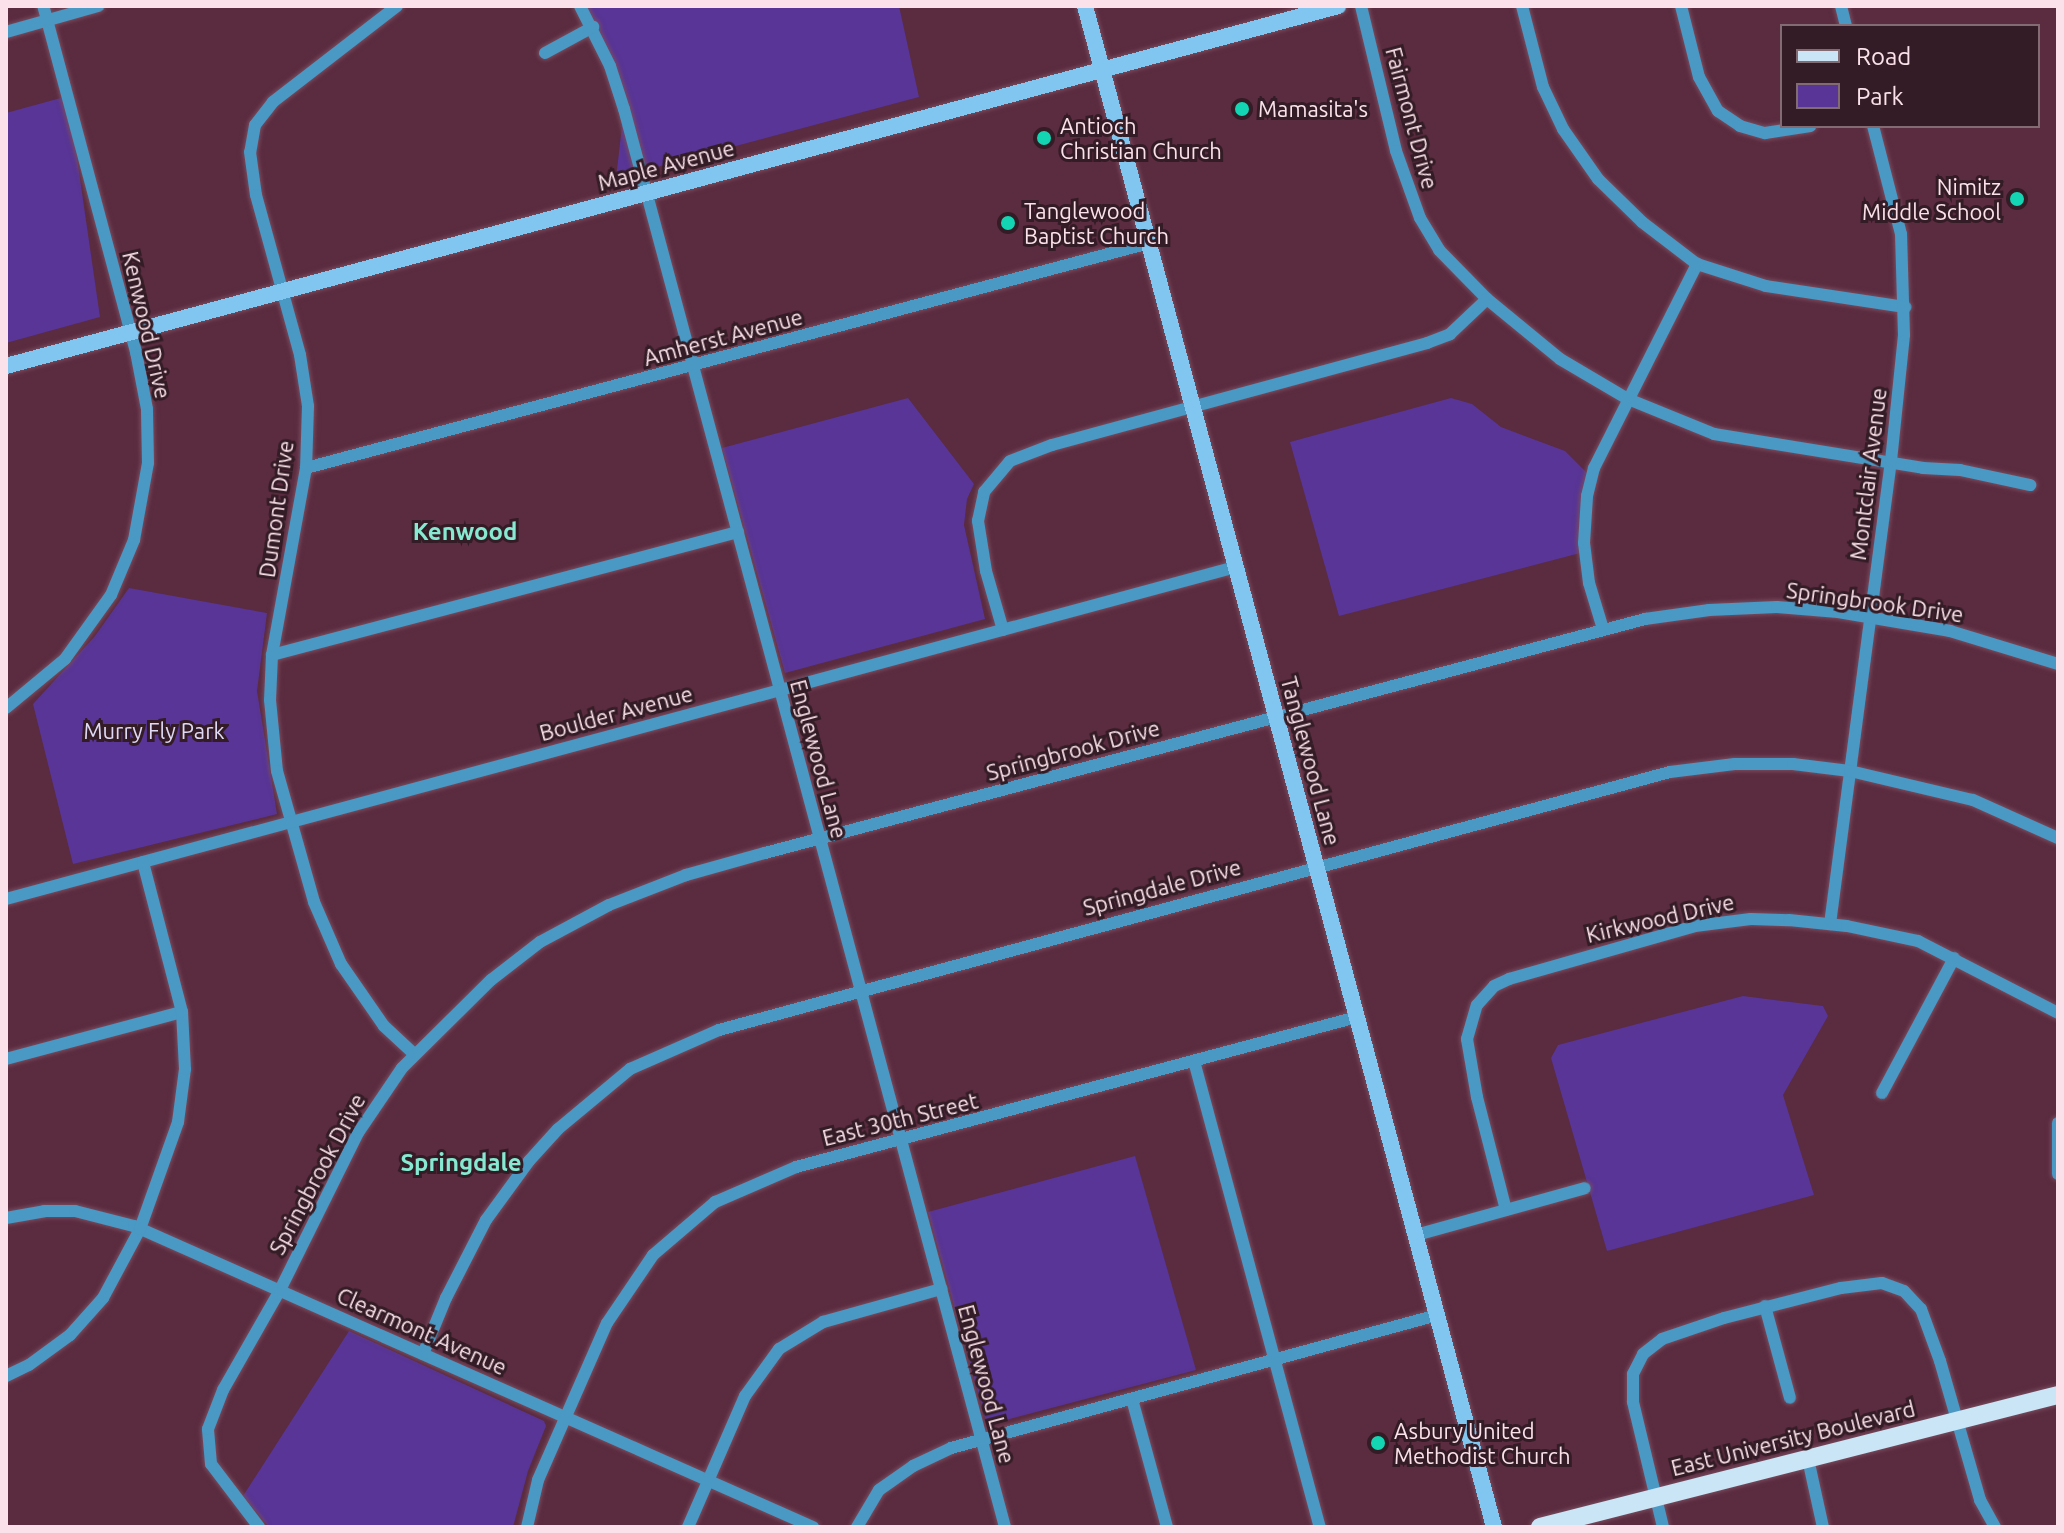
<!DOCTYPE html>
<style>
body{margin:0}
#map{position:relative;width:2064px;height:1533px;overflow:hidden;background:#5b2b3f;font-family:Ubuntu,sans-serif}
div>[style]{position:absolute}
.green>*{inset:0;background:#583596}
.roads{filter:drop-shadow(0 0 2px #784c5e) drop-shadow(0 0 2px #784c5e)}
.street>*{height:12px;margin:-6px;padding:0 6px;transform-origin:6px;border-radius:6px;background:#4a98c4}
.secondary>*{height:16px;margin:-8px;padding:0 8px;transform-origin:8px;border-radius:8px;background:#81c6f0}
.primary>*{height:18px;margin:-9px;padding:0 9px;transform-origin:9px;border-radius:9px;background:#c9e5f6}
.dots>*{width:22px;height:22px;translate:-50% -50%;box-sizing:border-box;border:4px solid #331c25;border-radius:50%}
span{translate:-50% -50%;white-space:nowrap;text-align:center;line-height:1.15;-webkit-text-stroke:6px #331c25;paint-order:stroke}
.poi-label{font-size:22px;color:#fbe2ea}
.left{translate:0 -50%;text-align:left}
.right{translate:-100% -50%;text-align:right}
.street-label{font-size:22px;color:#fbe2ea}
.park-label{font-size:22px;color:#dfd9f5}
.neighbourhood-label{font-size:24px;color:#87e9d1;font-weight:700}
.frame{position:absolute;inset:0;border:8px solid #fbe2ea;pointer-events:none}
.legend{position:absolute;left:1780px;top:24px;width:260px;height:104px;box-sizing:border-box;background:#331c25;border:2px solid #836b74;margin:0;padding:10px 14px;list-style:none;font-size:24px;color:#fbe2ea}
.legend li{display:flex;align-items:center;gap:16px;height:40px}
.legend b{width:40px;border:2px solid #836b74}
</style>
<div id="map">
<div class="green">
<div style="clip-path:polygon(581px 6px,899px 6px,919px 97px,616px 178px,624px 109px)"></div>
<div style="clip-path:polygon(68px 96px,100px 317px,6px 343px,6px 113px)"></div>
<div style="clip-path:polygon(908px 398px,974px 484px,967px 499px,964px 525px,985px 619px,785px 673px,722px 448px)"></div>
<div style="clip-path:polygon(1451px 398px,1472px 404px,1501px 427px,1565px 451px,1592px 478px,1584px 552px,1339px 616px,1290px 442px)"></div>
<div style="clip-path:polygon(129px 588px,267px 613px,257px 691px,277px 814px,73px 864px,33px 704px,95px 636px)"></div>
<div style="clip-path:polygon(1743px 996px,1823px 1006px,1828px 1016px,1783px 1095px,1814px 1195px,1607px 1251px,1551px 1058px,1558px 1045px)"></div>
<div style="clip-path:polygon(1135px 1156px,1196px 1370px,987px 1425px,928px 1212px)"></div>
<div style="clip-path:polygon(349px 1331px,544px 1421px,546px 1426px,528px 1471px,513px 1527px,269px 1527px,243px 1496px)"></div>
</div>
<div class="roads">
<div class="street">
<div style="left:397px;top:6px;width:157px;rotate:142.3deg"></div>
<div style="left:273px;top:102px;width:29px;rotate:128deg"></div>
<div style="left:255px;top:125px;width:27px;rotate:100deg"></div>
<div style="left:250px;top:152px;width:43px;rotate:82.1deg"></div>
<div style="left:256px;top:195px;width:166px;rotate:74.6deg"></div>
<div style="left:300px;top:355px;width:52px;rotate:81.1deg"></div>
<div style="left:308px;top:406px;width:62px;rotate:91.8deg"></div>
<div style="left:306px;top:468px;width:190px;rotate:100.3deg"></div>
<div style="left:272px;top:655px;width:45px;rotate:92.5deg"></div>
<div style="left:270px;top:700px;width:71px;rotate:84.4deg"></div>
<div style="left:277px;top:771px;width:136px;rotate:74.2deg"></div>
<div style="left:314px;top:902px;width:68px;rotate:66.5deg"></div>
<div style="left:341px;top:964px;width:75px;rotate:55.3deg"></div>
<div style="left:384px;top:1026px;width:41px;rotate:43deg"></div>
<div style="left:580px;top:6px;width:67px;rotate:63.4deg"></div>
<div style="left:610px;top:66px;width:45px;rotate:72deg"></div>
<div style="left:624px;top:109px;width:1468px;rotate:74.96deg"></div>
<div style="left:1361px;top:6px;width:149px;rotate:76.4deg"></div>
<div style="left:1396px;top:151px;width:71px;rotate:70.3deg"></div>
<div style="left:1420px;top:218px;width:37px;rotate:59deg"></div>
<div style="left:1439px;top:250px;width:69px;rotate:45.6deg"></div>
<div style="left:1487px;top:299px;width:94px;rotate:39.4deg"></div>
<div style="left:1560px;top:359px;width:79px;rotate:30.5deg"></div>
<div style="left:1628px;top:399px;width:93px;rotate:22.1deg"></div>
<div style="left:1714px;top:434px;width:212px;rotate:9.2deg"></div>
<div style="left:1923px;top:468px;width:37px;rotate:3deg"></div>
<div style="left:1960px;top:470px;width:72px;rotate:12.1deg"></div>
<div style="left:1522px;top:6px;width:84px;rotate:75.5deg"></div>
<div style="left:1543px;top:87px;width:47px;rotate:64.5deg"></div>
<div style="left:1563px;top:129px;width:61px;rotate:55deg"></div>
<div style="left:1598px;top:179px;width:62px;rotate:44.3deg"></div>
<div style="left:1642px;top:222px;width:69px;rotate:37.4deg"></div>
<div style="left:1697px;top:264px;width:72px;rotate:17.7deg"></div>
<div style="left:1766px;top:286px;width:141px;rotate:8.6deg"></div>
<div style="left:1681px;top:6px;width:73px;rotate:75.8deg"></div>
<div style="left:1699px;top:77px;width:39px;rotate:61deg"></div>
<div style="left:1718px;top:111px;width:27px;rotate:34deg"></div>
<div style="left:1740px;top:126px;width:26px;rotate:16deg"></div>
<div style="left:1765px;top:133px;width:46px;rotate:-8.8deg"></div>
<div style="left:1841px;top:6px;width:21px;rotate:76deg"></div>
<div style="left:6px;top:32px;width:96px;rotate:-15.8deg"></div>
<div style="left:545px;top:53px;width:55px;rotate:-28.4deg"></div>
<div style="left:306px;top:468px;width:873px;rotate:-14.94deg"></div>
<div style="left:1603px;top:629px;width:48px;rotate:-106.9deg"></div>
<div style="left:1589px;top:583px;width:40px;rotate:-97.1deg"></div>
<div style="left:1584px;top:543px;width:47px;rotate:-86.3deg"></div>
<div style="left:1587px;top:496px;width:29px;rotate:-76deg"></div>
<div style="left:1594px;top:468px;width:229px;rotate:-63.2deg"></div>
<div style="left:1003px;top:630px;width:61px;rotate:-106.1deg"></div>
<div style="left:986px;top:571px;width:51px;rotate:-99.1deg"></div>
<div style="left:978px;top:521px;width:30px;rotate:-78deg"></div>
<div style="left:984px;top:492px;width:40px;rotate:-50deg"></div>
<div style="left:1010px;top:461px;width:45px;rotate:-20.9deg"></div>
<div style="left:1052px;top:445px;width:389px;rotate:-15.2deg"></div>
<div style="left:1427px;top:343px;width:25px;rotate:-21deg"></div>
<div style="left:1450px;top:334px;width:51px;rotate:-43.4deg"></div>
<div style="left:272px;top:655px;width:482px;rotate:-14.8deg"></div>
<div style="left:6px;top:708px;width:77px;rotate:-39.7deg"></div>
<div style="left:65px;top:659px;width:79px;rotate:-54.3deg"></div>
<div style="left:111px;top:595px;width:60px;rotate:-67.3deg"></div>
<div style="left:134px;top:540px;width:78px;rotate:-79.7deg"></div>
<div style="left:148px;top:463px;width:54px;rotate:-91.1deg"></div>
<div style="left:147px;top:409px;width:58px;rotate:-100.9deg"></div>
<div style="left:136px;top:352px;width:358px;rotate:-105deg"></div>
<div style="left:6px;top:899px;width:1274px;rotate:-15.11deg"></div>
<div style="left:1830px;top:924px;width:467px;rotate:-82.5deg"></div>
<div style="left:1891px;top:461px;width:127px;rotate:-84.1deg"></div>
<div style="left:1904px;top:335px;width:101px;rotate:-91.7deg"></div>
<div style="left:1901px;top:234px;width:112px;rotate:-104.5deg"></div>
<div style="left:6px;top:1059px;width:182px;rotate:-15deg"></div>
<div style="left:1194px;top:1061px;width:483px;rotate:74.9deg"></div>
<div style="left:1882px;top:1093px;width:153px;rotate:-61.9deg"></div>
<div style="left:2058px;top:1123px;width:51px;rotate:90deg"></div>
<div style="left:1506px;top:1210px;width:117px;rotate:-104.4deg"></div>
<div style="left:1477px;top:1097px;width:59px;rotate:-99.8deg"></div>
<div style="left:1467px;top:1039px;width:35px;rotate:-74deg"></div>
<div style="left:1477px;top:1005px;width:25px;rotate:-48deg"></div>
<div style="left:1494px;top:986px;width:17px;rotate:-25deg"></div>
<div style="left:1509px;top:979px;width:193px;rotate:-15.9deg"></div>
<div style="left:1695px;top:926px;width:56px;rotate:-7.1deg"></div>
<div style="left:1751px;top:919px;width:38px;rotate:2deg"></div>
<div style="left:1789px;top:920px;width:58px;rotate:5.9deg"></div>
<div style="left:1847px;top:926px;width:73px;rotate:11.9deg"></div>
<div style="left:1918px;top:941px;width:157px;rotate:27.2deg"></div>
<div style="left:6px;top:1218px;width:39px;rotate:-10deg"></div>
<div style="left:44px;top:1211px;width:31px"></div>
<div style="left:75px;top:1211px;width:61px;rotate:14.3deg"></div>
<div style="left:134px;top:1226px;width:743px;rotate:23.91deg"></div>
<div style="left:1416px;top:1235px;width:175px;rotate:-15.5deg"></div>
<div style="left:1765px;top:1306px;width:95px;rotate:74.8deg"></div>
<div style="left:423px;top:1354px;width:61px;rotate:-67.7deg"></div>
<div style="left:446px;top:1298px;width:88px;rotate:-62.9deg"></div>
<div style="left:486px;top:1220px;width:73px;rotate:-53.9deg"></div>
<div style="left:529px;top:1161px;width:43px;rotate:-47.8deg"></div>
<div style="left:558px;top:1129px;width:94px;rotate:-39.8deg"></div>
<div style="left:630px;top:1069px;width:97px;rotate:-23.7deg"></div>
<div style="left:719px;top:1030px;width:985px;rotate:-15.18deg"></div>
<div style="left:1670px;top:772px;width:65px;rotate:-7deg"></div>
<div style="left:1735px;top:764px;width:58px"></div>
<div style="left:1793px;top:764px;width:57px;rotate:7deg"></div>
<div style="left:1850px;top:771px;width:126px;rotate:13.3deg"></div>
<div style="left:1973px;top:800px;width:93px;rotate:24.1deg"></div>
<div style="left:6px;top:1376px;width:25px;rotate:-26deg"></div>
<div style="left:29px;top:1365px;width:51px;rotate:-36.2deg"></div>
<div style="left:70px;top:1335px;width:50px;rotate:-48.3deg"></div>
<div style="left:103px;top:1298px;width:78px;rotate:-61.8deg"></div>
<div style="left:140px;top:1229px;width:114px;rotate:-70.4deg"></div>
<div style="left:178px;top:1122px;width:53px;rotate:-82.5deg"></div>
<div style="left:185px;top:1069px;width:57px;rotate:-93deg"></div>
<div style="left:182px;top:1012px;width:155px;rotate:-104.6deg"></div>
<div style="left:1132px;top:1399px;width:133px;rotate:74.7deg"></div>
<div style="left:1808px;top:1459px;width:70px;rotate:77.6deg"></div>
<div style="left:259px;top:1527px;width:79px;rotate:-127.3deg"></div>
<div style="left:211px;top:1464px;width:35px;rotate:-95deg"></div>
<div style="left:208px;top:1429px;width:42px;rotate:-69deg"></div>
<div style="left:223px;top:1390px;width:115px;rotate:-60.3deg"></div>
<div style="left:280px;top:1290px;width:175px;rotate:-63.6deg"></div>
<div style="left:358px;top:1133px;width:78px;rotate:-55.9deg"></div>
<div style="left:402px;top:1068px;width:125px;rotate:-44.7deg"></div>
<div style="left:491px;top:980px;width:62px;rotate:-37.8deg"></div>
<div style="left:540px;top:942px;width:78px;rotate:-28.2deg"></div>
<div style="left:609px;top:905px;width:83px;rotate:-21.3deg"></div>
<div style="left:686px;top:875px;width:82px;rotate:-15.6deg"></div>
<div style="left:765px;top:853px;width:911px;rotate:-14.89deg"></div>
<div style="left:1645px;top:619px;width:65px;rotate:-8deg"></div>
<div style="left:1709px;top:610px;width:68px;rotate:-2.5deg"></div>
<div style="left:1777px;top:607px;width:61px;rotate:4.7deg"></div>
<div style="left:1838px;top:612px;width:114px;rotate:9.6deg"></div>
<div style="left:1950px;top:631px;width:113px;rotate:17deg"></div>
<div style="left:527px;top:1527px;width:48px;rotate:-76.8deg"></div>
<div style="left:538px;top:1480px;width:171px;rotate:-66.3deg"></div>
<div style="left:607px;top:1323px;width:82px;rotate:-55.9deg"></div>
<div style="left:653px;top:1255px;width:82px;rotate:-40.5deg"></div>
<div style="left:715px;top:1202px;width:88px;rotate:-23.4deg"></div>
<div style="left:796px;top:1167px;width:581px;rotate:-14.97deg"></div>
<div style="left:688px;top:1527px;width:143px;rotate:-66.5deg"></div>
<div style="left:745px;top:1396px;width:58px;rotate:-54.1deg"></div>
<div style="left:779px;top:1349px;width:52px;rotate:-31.5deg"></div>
<div style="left:823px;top:1322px;width:123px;rotate:-15.6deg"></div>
<div style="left:857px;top:1527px;width:43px;rotate:-59.3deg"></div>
<div style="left:879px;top:1490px;width:42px;rotate:-35.2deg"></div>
<div style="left:913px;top:1466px;width:42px;rotate:-25.3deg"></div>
<div style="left:951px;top:1448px;width:504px;rotate:-15.3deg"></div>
<div style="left:1663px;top:1527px;width:129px;rotate:-103.5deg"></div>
<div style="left:1633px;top:1402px;width:28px;rotate:-90deg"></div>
<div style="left:1633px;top:1374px;width:22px;rotate:-63deg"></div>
<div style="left:1643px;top:1354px;width:24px;rotate:-38deg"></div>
<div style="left:1662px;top:1339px;width:65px;rotate:-18.7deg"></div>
<div style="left:1724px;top:1318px;width:121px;rotate:-14.4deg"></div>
<div style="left:1841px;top:1288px;width:41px;rotate:-7deg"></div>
<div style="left:1882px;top:1283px;width:23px;rotate:20deg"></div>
<div style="left:1904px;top:1291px;width:25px;rotate:47deg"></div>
<div style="left:1921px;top:1309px;width:55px;rotate:69.9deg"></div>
<div style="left:1940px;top:1361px;width:145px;rotate:73.9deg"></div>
<div style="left:1980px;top:1500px;width:31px;rotate:61deg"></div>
</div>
<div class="secondary">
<div style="left:1085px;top:6px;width:1575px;rotate:74.95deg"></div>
<div style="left:6px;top:366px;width:1380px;rotate:-15.12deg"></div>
</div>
<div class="primary">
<div style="left:1540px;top:1527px;width:535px;rotate:-14.3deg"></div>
</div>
</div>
<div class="dots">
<div style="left:1242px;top:109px;background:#13d5b3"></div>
<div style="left:1044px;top:138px;background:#13d5b3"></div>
<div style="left:2017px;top:199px;background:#13d5b3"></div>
<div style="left:1008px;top:223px;background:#13d5b3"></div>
<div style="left:1378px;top:1443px;background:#13d5b3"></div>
</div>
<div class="poi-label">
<span class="left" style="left:1258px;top:109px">Mamasita's</span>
<span class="left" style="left:1060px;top:138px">Antioch<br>Christian Church</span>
<span class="right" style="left:2001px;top:199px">Nimitz<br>Middle School</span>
<span class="left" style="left:1024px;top:223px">Tanglewood<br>Baptist Church</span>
<span class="left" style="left:1394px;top:1443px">Asbury United<br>Methodist Church</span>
</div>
<div class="street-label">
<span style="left:1412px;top:118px;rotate:75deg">Fairmont Drive</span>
<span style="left:666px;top:165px;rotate:-15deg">Maple Avenue</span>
<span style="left:147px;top:325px;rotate:77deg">Kenwood Drive</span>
<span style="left:723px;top:337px;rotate:-15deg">Amherst Avenue</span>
<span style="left:1868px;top:474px;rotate:-83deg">Montclair Avenue</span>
<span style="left:276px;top:509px;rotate:-82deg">Dumont Drive</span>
<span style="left:1875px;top:602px;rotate:8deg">Springbrook Drive</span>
<span style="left:616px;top:713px;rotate:-15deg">Boulder Avenue</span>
<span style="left:1073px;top:750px;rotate:-15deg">Springbrook Drive</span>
<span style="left:819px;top:759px;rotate:75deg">Englewood Lane</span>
<span style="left:1311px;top:761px;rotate:75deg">Tanglewood Lane</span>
<span style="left:1162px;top:887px;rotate:-15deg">Springdale Drive</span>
<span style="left:1660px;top:918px;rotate:-13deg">Kirkwood Drive</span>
<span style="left:900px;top:1119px;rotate:-14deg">East 30th Street</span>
<span style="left:317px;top:1174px;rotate:-62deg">Springbrook Drive</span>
<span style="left:422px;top:1331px;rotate:24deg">Clearmont Avenue</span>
<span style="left:987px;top:1384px;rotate:75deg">Englewood Lane</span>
<span style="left:1793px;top:1438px;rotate:-14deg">East University Boulevard</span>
</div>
<div class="park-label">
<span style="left:154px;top:731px">Murry Fly Park</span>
</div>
<div class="neighbourhood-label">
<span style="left:465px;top:532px">Kenwood</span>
<span style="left:461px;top:1163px">Springdale</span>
</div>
<div class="frame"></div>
<ul class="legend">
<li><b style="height:10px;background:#c9e5f6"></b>Road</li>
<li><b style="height:22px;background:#583596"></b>Park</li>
</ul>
</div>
